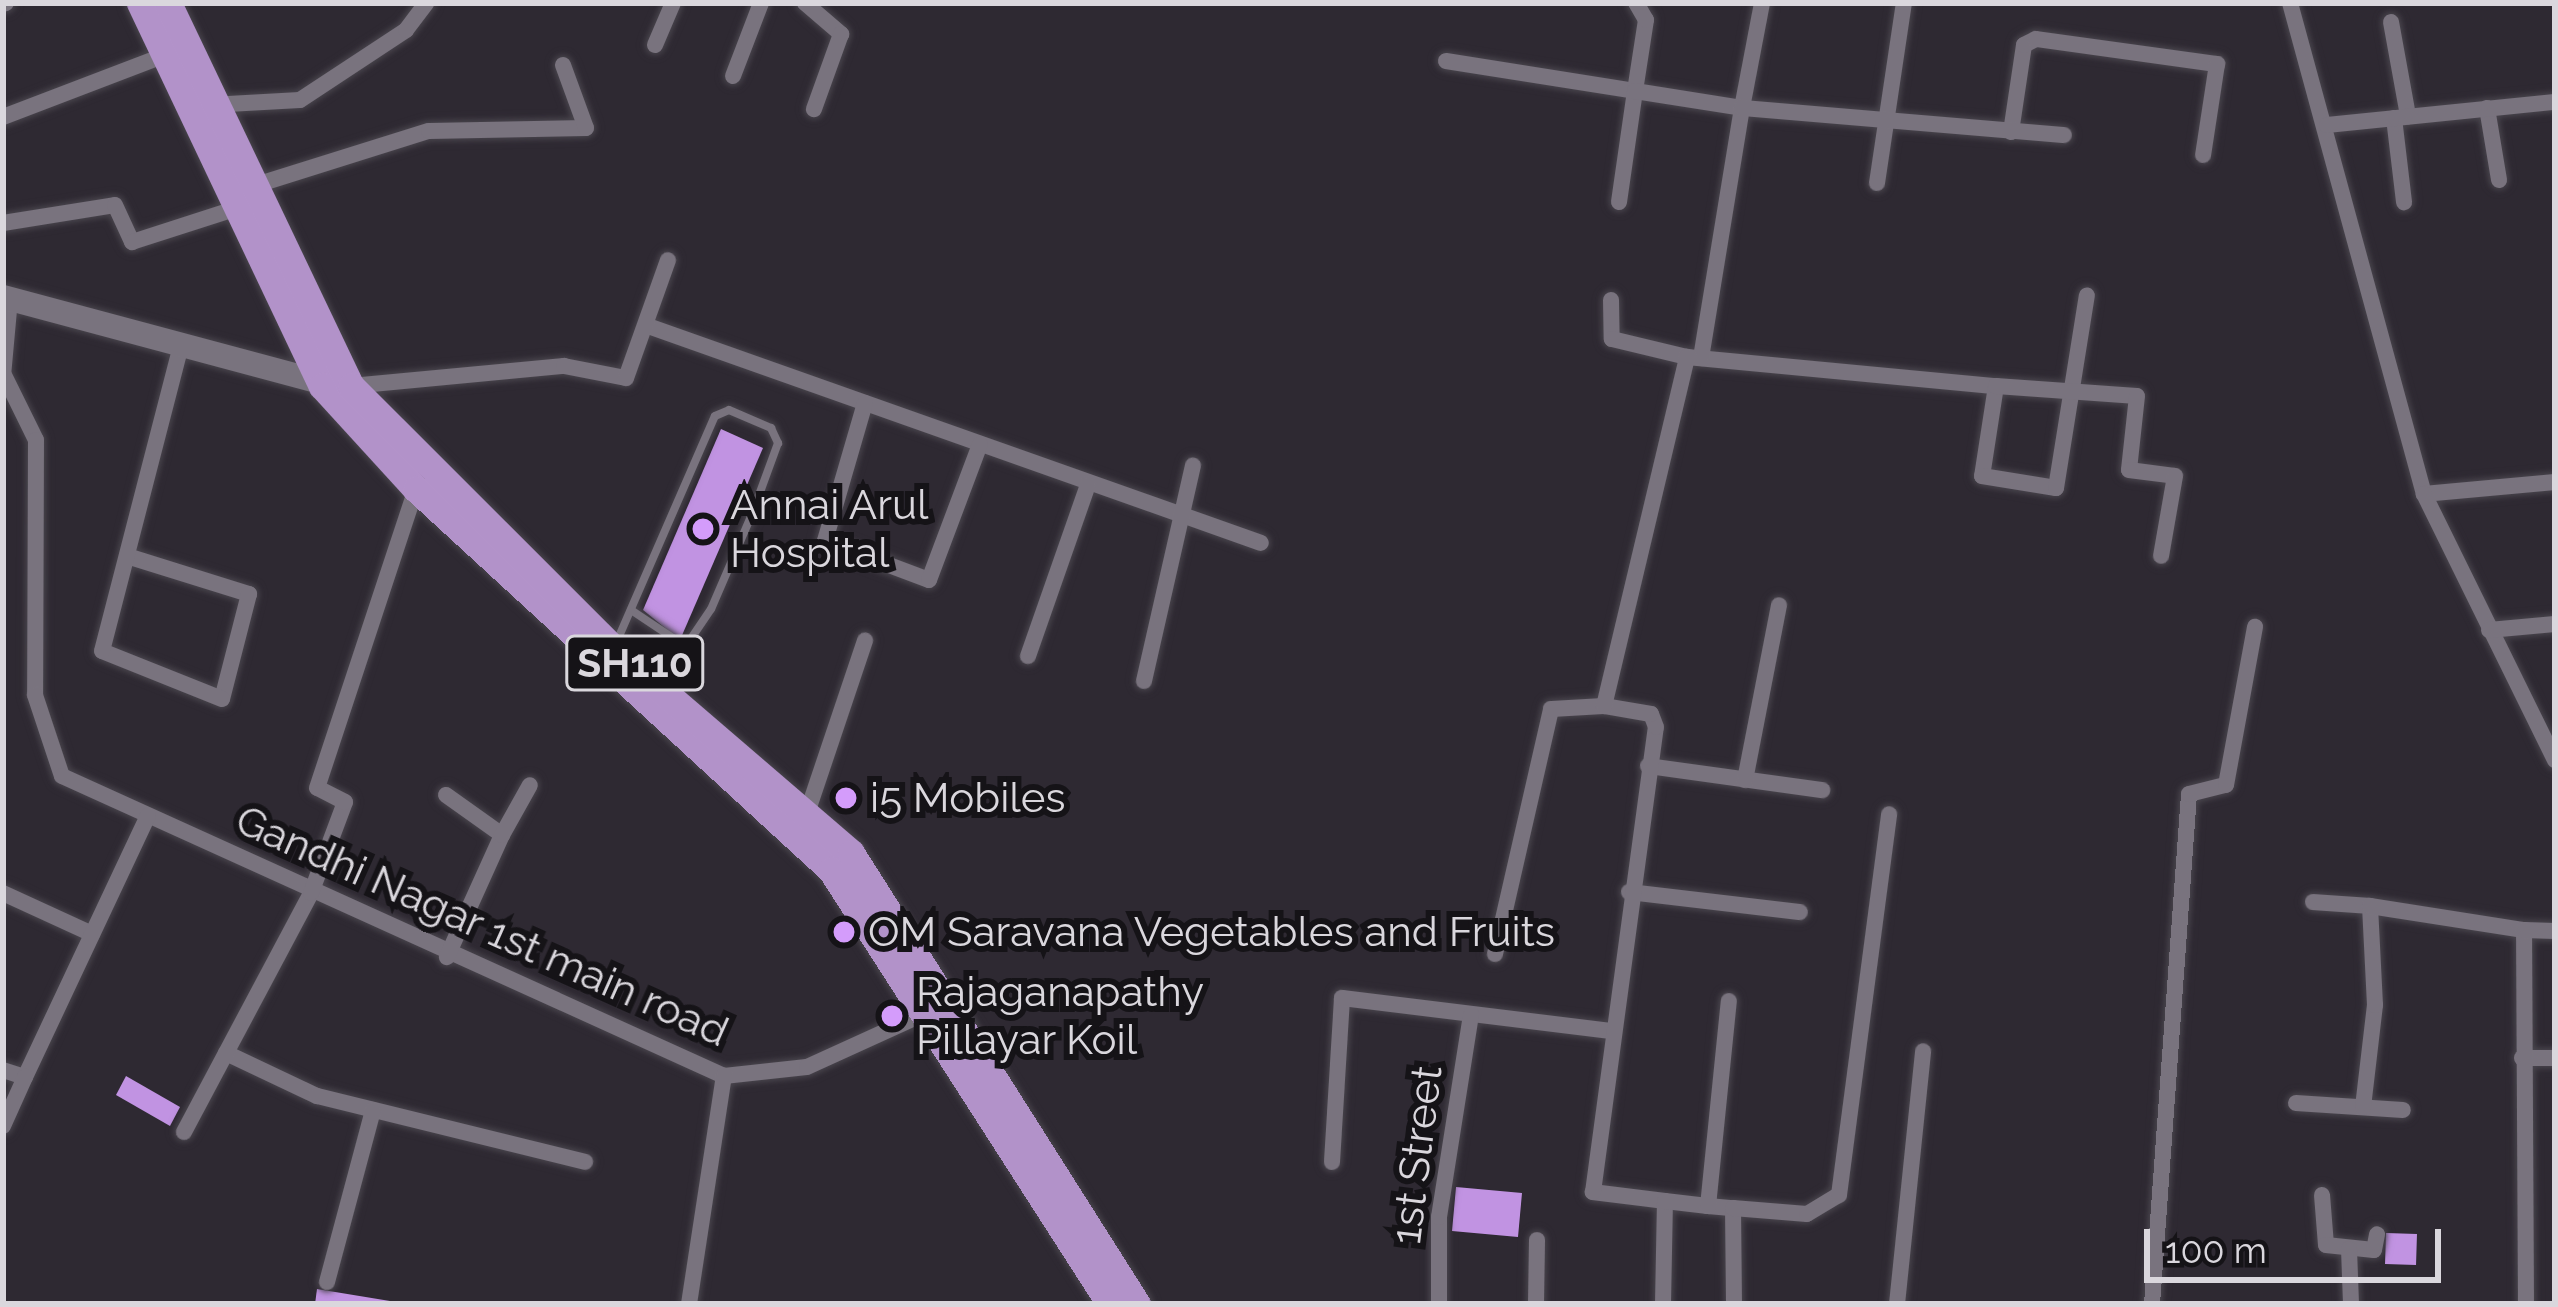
<!DOCTYPE html>
<style>
body{margin:0}
#map{position:relative;width:2558px;height:1307px;overflow:hidden;background:#2e2932;font-family:Raleway,sans-serif}
div>[style]{position:absolute}
.building>*{inset:0;background:#c193e2}
.roads{filter:drop-shadow(0 0 3px #49454d) drop-shadow(0 0 3px #49454d)}
.lane>*{height:8px;margin:-4px;padding:0 4px;transform-origin:4px;border-radius:4px;background:#79737e}
.street>*{height:16px;margin:-8px;padding:0 8px;transform-origin:8px;border-radius:8px;background:#79737e}
.secondary>*{height:24px;margin:-12px;padding:0 12px;transform-origin:12px;border-radius:12px;background:#79737e}
.primary>*{height:27px;margin:-13.5px;padding:0 13.5px;transform-origin:13.5px;border-radius:13.5px;background:#b292c9}
.dots>*{width:33px;height:33px;translate:-50% -50%;box-sizing:border-box;border:6px solid #151317;border-radius:50%}
span{translate:-50% -50%;white-space:nowrap;text-align:center;line-height:1.15;-webkit-text-stroke:12px #151317;paint-order:stroke}
.shield-label span{padding:3px 9px;background:#151317;border:3px solid;border-radius:9px;-webkit-text-stroke-width:0}
.shield-label{font-size:39px;color:#dad7dd;font-weight:700}
.poi-label{font-size:42px;color:#dad7dd}
.left{translate:0 -50%;text-align:left}
.street-label{font-size:42px;color:#dad7dd}
.frame{position:absolute;inset:0;border:6px solid #dad7dd;pointer-events:none}
.scale{position:absolute;left:2144px;top:1229px;width:297px;height:54px;box-sizing:border-box;border:6px solid #dad7dd;border-top:0;padding-left:15px;font-size:36px;line-height:42px;white-space:nowrap;color:#dad7dd;-webkit-text-stroke:9px #151317;paint-order:stroke}
</style>
<div id="map">
<div class="building">
<div style="clip-path:polygon(721px 429px,763px 448px,680px 640px,643px 610px)"></div>
<div style="clip-path:polygon(126px 1076px,180px 1107px,170px 1126px,116px 1095px)"></div>
<div style="clip-path:polygon(1456px 1187px,1522px 1193px,1518px 1237px,1452px 1231px)"></div>
<div style="clip-path:polygon(2386px 1233px,2417px 1234px,2416px 1265px,2385px 1264px)"></div>
<div style="clip-path:polygon(317px 1289px,396px 1302px,396px 1304px,315px 1304px)"></div>
</div>
<div class="roads">
<div class="lane">
<div style="left:631px;top:610px;width:69px;rotate:33.7deg"></div>
<div style="left:617px;top:641px;width:245px;rotate:-66.5deg"></div>
<div style="left:715px;top:416px;width:15px;rotate:-23deg"></div>
<div style="left:729px;top:410px;width:46px;rotate:23.2deg"></div>
<div style="left:771px;top:428px;width:17px;rotate:65deg"></div>
<div style="left:778px;top:443px;width:76px;rotate:110.1deg"></div>
<div style="left:752px;top:514px;width:103px;rotate:113.3deg"></div>
<div style="left:711px;top:609px;width:86px;rotate:124.1deg"></div>
</div>
<div class="street">
<div style="left:805px;top:3px;width:48px;rotate:40.7deg"></div>
<div style="left:841px;top:34px;width:80px;rotate:109.8deg"></div>
<div style="left:2290px;top:3px;width:509px;rotate:74.74deg"></div>
<div style="left:3px;top:4px;width:3px;rotate:-18deg"></div>
<div style="left:2391px;top:22px;width:96px;rotate:79.7deg"></div>
<div style="left:655px;top:45px;width:46px;rotate:-66.8deg"></div>
<div style="left:1446px;top:61px;width:191px;rotate:9deg"></div>
<div style="left:1635px;top:91px;width:72px;rotate:-81.2deg"></div>
<div style="left:1646px;top:20px;width:20px;rotate:-120deg"></div>
<div style="left:733px;top:76px;width:78px;rotate:-69deg"></div>
<div style="left:210px;top:105px;width:90px;rotate:-3.2deg"></div>
<div style="left:300px;top:100px;width:127px;rotate:-33.4deg"></div>
<div style="left:406px;top:30px;width:34px;rotate:-53deg"></div>
<div style="left:2487px;top:108px;width:73px;rotate:80.5deg"></div>
<div style="left:3px;top:117px;width:173px;rotate:-20.9deg"></div>
<div style="left:2394px;top:118px;width:85px;rotate:83.2deg"></div>
<div style="left:2327px;top:125px;width:229px;rotate:-5.8deg"></div>
<div style="left:2011px;top:132px;width:88px;rotate:-81.5deg"></div>
<div style="left:2024px;top:45px;width:13px;rotate:-27deg"></div>
<div style="left:2036px;top:39px;width:183px;rotate:7.9deg"></div>
<div style="left:2217px;top:64px;width:92px;rotate:98.7deg"></div>
<div style="left:1877px;top:183px;width:182px;rotate:-81.5deg"></div>
<div style="left:253px;top:186px;width:184px;rotate:-17.4deg"></div>
<div style="left:429px;top:131px;width:157px;rotate:-1.1deg"></div>
<div style="left:586px;top:128px;width:67px;rotate:-110.1deg"></div>
<div style="left:1619px;top:202px;width:112px;rotate:-81.8deg"></div>
<div style="left:1635px;top:91px;width:108px;rotate:9deg"></div>
<div style="left:1742px;top:108px;width:107px;rotate:-79.2deg"></div>
<div style="left:3px;top:223px;width:113px;rotate:-9.1deg"></div>
<div style="left:115px;top:205px;width:41px;rotate:65.3deg"></div>
<div style="left:132px;top:242px;width:108px;rotate:-17.8deg"></div>
<div style="left:1611px;top:300px;width:39px;rotate:89deg"></div>
<div style="left:1612px;top:339px;width:77px;rotate:13.5deg"></div>
<div style="left:1687px;top:357px;width:310px;rotate:5.4deg"></div>
<div style="left:1996px;top:386px;width:91px;rotate:98.8deg"></div>
<div style="left:1982px;top:476px;width:75px;rotate:9.2deg"></div>
<div style="left:2056px;top:488px;width:195px;rotate:-80.9deg"></div>
<div style="left:648px;top:326px;width:650px;rotate:19.49deg"></div>
<div style="left:1701px;top:358px;width:253px;rotate:-80.7deg"></div>
<div style="left:1742px;top:108px;width:323px;rotate:4.8deg"></div>
<div style="left:4px;top:375px;width:72px;rotate:63.8deg"></div>
<div style="left:36px;top:440px;width:255px;rotate:90.2deg"></div>
<div style="left:35px;top:695px;width:85px;rotate:71.6deg"></div>
<div style="left:62px;top:776px;width:727px;rotate:24.38deg"></div>
<div style="left:724px;top:1076px;width:83px;rotate:-6.2deg"></div>
<div style="left:807px;top:1067px;width:137px;rotate:-24.5deg"></div>
<div style="left:3px;top:376px;width:77px;rotate:-84.8deg"></div>
<div style="left:351px;top:386px;width:214px;rotate:-5.4deg"></div>
<div style="left:564px;top:366px;width:63px;rotate:11deg"></div>
<div style="left:626px;top:378px;width:125px;rotate:-70.4deg"></div>
<div style="left:1996px;top:386px;width:141px;rotate:4.1deg"></div>
<div style="left:2137px;top:396px;width:74px;rotate:96.2deg"></div>
<div style="left:2129px;top:470px;width:46px;rotate:7.4deg"></div>
<div style="left:2175px;top:476px;width:81px;rotate:99.9deg"></div>
<div style="left:865px;top:403px;width:144px;rotate:106.2deg"></div>
<div style="left:825px;top:541px;width:111px;rotate:20.6deg"></div>
<div style="left:929px;top:580px;width:145px;rotate:-69.4deg"></div>
<div style="left:2555px;top:482px;width:132px;rotate:174.8deg"></div>
<div style="left:2424px;top:494px;width:297px;rotate:63.8deg"></div>
<div style="left:127px;top:556px;width:128px;rotate:17.3deg"></div>
<div style="left:249px;top:594px;width:108px;rotate:104.4deg"></div>
<div style="left:222px;top:699px;width:129px;rotate:-158.2deg"></div>
<div style="left:102px;top:651px;width:315px;rotate:-75.5deg"></div>
<div style="left:2489px;top:630px;width:66px;rotate:-5.2deg"></div>
<div style="left:1028px;top:656px;width:181px;rotate:-70.7deg"></div>
<div style="left:1144px;top:681px;width:221px;rotate:-77.2deg"></div>
<div style="left:1648px;top:766px;width:176px;rotate:7.9deg"></div>
<div style="left:1745px;top:780px;width:178px;rotate:-79deg"></div>
<div style="left:446px;top:795px;width:69px;rotate:35.5deg"></div>
<div style="left:502px;top:835px;width:134px;rotate:114.3deg"></div>
<div style="left:807px;top:813px;width:182px;rotate:-71.4deg"></div>
<div style="left:502px;top:835px;width:57px;rotate:-60.8deg"></div>
<div style="left:1629px;top:892px;width:172px;rotate:6.7deg"></div>
<div style="left:3px;top:893px;width:98px;rotate:24.7deg"></div>
<div style="left:2313px;top:902px;width:57px;rotate:4deg"></div>
<div style="left:1495px;top:954px;width:251px;rotate:-77.1deg"></div>
<div style="left:1551px;top:709px;width:53px;rotate:-3.2deg"></div>
<div style="left:226px;top:1053px;width:101px;rotate:25.3deg"></div>
<div style="left:317px;top:1096px;width:276px;rotate:13.8deg"></div>
<div style="left:2522px;top:1058px;width:33px"></div>
<div style="left:3px;top:1070px;width:23px;rotate:18deg"></div>
<div style="left:25px;top:1077px;width:289px;rotate:-64.8deg"></div>
<div style="left:2296px;top:1103px;width:107px;rotate:3.7deg"></div>
<div style="left:2363px;top:1107px;width:103px;rotate:-83.3deg"></div>
<div style="left:2375px;top:1005px;width:99px;rotate:-92.9deg"></div>
<div style="left:2370px;top:906px;width:156px;rotate:8.9deg"></div>
<div style="left:3px;top:1126px;width:54px;rotate:-65.8deg"></div>
<div style="left:184px;top:1132px;width:271px;rotate:-62deg"></div>
<div style="left:311px;top:893px;width:97px;rotate:-69.5deg"></div>
<div style="left:345px;top:802px;width:31px;rotate:-153deg"></div>
<div style="left:317px;top:788px;width:315px;rotate:-71.7deg"></div>
<div style="left:1332px;top:1162px;width:164px;rotate:-86.5deg"></div>
<div style="left:1342px;top:998px;width:269px;rotate:7deg"></div>
<div style="left:2322px;top:1195px;width:50px;rotate:85.4deg"></div>
<div style="left:2326px;top:1245px;width:48px;rotate:5.9deg"></div>
<div style="left:2374px;top:1250px;width:16px;rotate:-79deg"></div>
<div style="left:1665px;top:1201px;width:73px;rotate:-172.9deg"></div>
<div style="left:1593px;top:1192px;width:469px;rotate:-82.3deg"></div>
<div style="left:1656px;top:727px;width:14px;rotate:-111deg"></div>
<div style="left:1651px;top:714px;width:48px;rotate:-170.3deg"></div>
<div style="left:1604px;top:706px;width:359px;rotate:-76.6deg"></div>
<div style="left:1708px;top:1206px;width:25px;rotate:5deg"></div>
<div style="left:1733px;top:1208px;width:96px;rotate:89.4deg"></div>
<div style="left:1733px;top:1208px;width:74px;rotate:4.6deg"></div>
<div style="left:1807px;top:1214px;width:37px;rotate:-31deg"></div>
<div style="left:1839px;top:1195px;width:384px;rotate:-82.5deg"></div>
<div style="left:2349px;top:1249px;width:55px;rotate:87.9deg"></div>
<div style="left:327px;top:1282px;width:178px;rotate:-75deg"></div>
<div style="left:689px;top:1304px;width:231px;rotate:-81.3deg"></div>
<div style="left:1439px;top:1304px;width:87px;rotate:-90deg"></div>
<div style="left:1439px;top:1217px;width:205px;rotate:-81deg"></div>
<div style="left:1536px;top:1304px;width:64px;rotate:-89.1deg"></div>
<div style="left:1663px;top:1304px;width:103px;rotate:-88.9deg"></div>
<div style="left:1665px;top:1201px;width:43px;rotate:6.6deg"></div>
<div style="left:1708px;top:1206px;width:206px;rotate:-84.2deg"></div>
<div style="left:1897px;top:1304px;width:254px;rotate:-84.1deg"></div>
<div style="left:2152px;top:1304px;width:511px;rotate:-85.85deg"></div>
<div style="left:2189px;top:794px;width:38px;rotate:-14deg"></div>
<div style="left:2226px;top:785px;width:161px;rotate:-79.6deg"></div>
<div style="left:2526px;top:1304px;width:374px;rotate:-90.3deg"></div>
<div style="left:2524px;top:930px;width:31px;rotate:2deg"></div>
</div>
<div class="secondary">
<div style="left:3px;top:297px;width:345px;rotate:15deg"></div>
</div>
<div class="primary">
<div style="left:140px;top:3px;width:424px;rotate:64.6deg"></div>
<div style="left:322px;top:386px;width:139px;rotate:47.6deg"></div>
<div style="left:416px;top:489px;width:563px;rotate:42.55deg"></div>
<div style="left:831px;top:870px;width:516px;rotate:57.26deg"></div>
<div style="left:168px;top:3px;width:424px;rotate:64.5deg"></div>
<div style="left:351px;top:386px;width:371px;rotate:45deg"></div>
<div style="left:613px;top:648px;width:314px;rotate:40.7deg"></div>
<div style="left:851px;top:853px;width:534px;rotate:57.62deg"></div>
</div>
</div>
<div class="dots">
<div style="left:703px;top:529px;background:#d49cfb"></div>
<div style="left:846px;top:798px;background:#d49cfb"></div>
<div style="left:844px;top:932px;background:#d49cfb"></div>
<div style="left:892px;top:1016px;background:#d49cfb"></div>
</div>
<div class="shield-label">
<span style="left:635px;top:663px">SH110</span>
</div>
<div class="poi-label">
<span class="left" style="left:730px;top:529px">Annai Arul<br>Hospital</span>
<span class="left" style="left:870px;top:798px">i5 Mobiles</span>
<span class="left" style="left:868px;top:932px">OM Saravana Vegetables and Fruits</span>
<span class="left" style="left:916px;top:1016px">Rajaganapathy<br>Pillayar Koil</span>
</div>
<div class="street-label">
<span style="left:482px;top:926px;rotate:24deg">Gandhi Nagar 1st main road</span>
<span style="left:1417px;top:1155px;rotate:-83deg">1st Street</span>
</div>
<div class="frame"></div>
<div class="scale">100 m</div>
</div>
